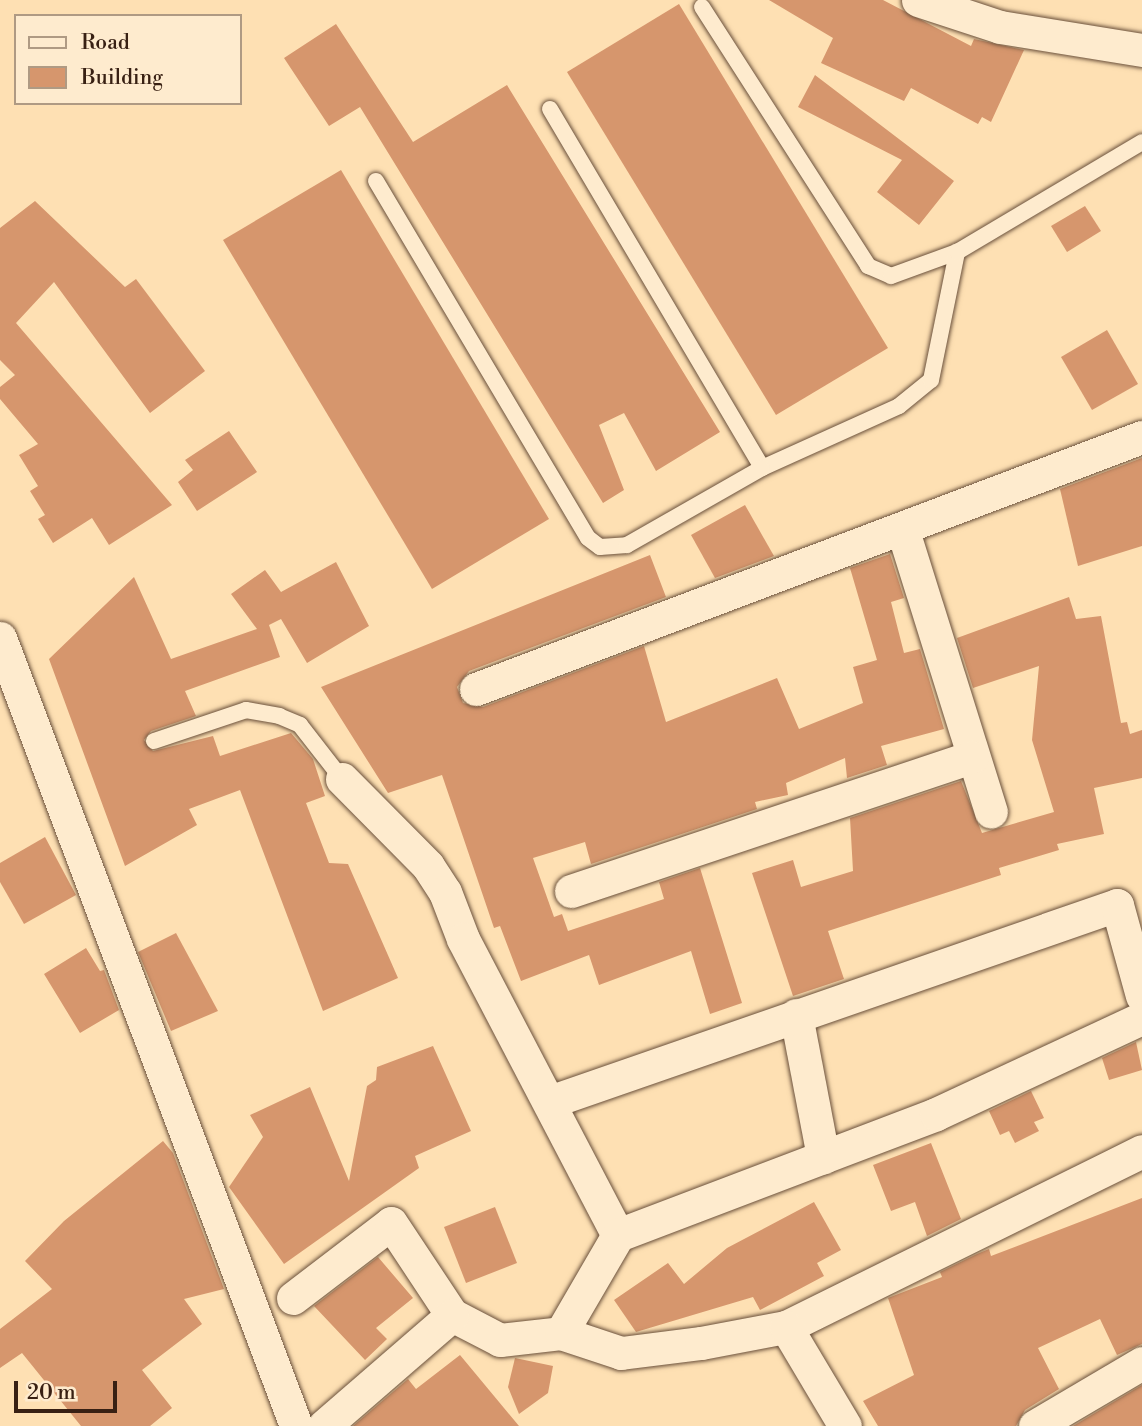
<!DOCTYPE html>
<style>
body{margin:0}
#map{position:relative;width:1142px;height:1426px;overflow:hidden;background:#fee0b3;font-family:"Libre Bodoni",serif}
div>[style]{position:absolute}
.building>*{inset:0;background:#d6966d}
.roads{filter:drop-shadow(0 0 2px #6a503b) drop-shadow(0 0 2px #6a503b)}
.service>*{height:16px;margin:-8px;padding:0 8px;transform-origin:8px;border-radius:8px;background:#feebce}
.minor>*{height:33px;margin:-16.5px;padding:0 16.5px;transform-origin:16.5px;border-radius:16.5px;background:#feebce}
span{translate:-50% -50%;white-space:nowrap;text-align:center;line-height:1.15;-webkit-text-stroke:5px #feebce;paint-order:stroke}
.legend{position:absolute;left:14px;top:14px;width:228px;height:91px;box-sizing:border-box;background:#feebce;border:2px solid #af9a83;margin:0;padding:9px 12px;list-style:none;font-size:21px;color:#382013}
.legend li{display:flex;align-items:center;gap:14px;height:35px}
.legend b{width:35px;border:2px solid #af9a83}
.scale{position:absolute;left:14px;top:1381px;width:103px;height:32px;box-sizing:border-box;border:4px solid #382013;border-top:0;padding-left:9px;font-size:21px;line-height:24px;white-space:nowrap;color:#382013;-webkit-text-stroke:5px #feebce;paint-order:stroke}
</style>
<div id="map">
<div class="building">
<div style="clip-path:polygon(769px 0,883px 0,971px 46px,974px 39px,1024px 50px,991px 122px,982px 117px,978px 124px,911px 88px,904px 101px,821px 63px,833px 38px)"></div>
<div style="clip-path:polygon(679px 4px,888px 348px,776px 415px,567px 72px)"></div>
<div style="clip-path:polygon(336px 24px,413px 142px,507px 85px,720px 432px,656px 471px,624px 413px,599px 425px,624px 490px,603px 503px,360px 107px,329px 126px,284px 58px)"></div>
<div style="clip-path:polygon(815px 75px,954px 181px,919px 225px,877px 192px,902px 160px,798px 107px)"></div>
<div style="clip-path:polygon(341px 170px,549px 519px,432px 589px,223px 240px)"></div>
<div style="clip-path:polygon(35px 201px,125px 287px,136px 279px,205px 371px,150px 413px,54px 282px,16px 323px,172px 505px,109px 545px,92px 518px,53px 543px,38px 519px,45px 515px,30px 491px,38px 486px,19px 455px,38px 444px,0 399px,0 387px,15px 375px,0 360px,0 228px)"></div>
<div style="clip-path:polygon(1085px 206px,1101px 231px,1067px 252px,1051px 226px)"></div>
<div style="clip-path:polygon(1107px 330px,1138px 384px,1092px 410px,1061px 357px)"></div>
<div style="clip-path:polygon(229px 431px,257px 472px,197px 511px,178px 482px,193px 470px,185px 460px)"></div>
<div style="clip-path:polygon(1142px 458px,1142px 546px,1078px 566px,1060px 489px)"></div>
<div style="clip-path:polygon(745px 505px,774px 556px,715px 578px,691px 535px)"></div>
<div style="clip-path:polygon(890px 554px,904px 598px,891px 602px,904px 653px,920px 649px,944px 729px,881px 746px,887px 765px,847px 778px,845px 758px,786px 783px,788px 795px,755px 802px,757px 809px,591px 864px,585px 842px,533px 858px,554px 917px,562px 914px,568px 931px,664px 899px,659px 882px,700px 868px,742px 1003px,710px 1014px,691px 951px,599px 985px,589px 955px,521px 981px,500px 926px,494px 928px,442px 775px,388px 793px,321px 687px,650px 555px,666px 597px,469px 671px,457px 687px,463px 703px,483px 707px,644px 646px,666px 722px,777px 678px,799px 729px,863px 703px,853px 667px,877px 660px,850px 568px)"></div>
<div style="clip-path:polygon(336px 562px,369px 626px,307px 663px,281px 619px,269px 625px,280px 657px,185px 691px,196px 716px,151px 731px,144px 740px,153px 751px,213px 736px,220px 756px,291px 733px,313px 759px,325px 796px,306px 803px,329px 863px,348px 864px,398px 978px,323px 1011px,240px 790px,189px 809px,197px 825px,125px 866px,49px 659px,134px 577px,171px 659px,257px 629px,231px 594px,265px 570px,281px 592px)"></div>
<div style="clip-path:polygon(1069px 597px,1076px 619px,1101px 616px,1121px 723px,1127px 722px,1130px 734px,1142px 730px,1142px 778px,1094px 788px,1104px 834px,1057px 844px,1059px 850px,999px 868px,1001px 875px,828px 931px,844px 979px,793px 996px,752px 873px,793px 860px,801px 887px,853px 871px,850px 818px,961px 781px,982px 833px,1054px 812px,1032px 740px,1039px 666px,973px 688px,957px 638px)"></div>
<div style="clip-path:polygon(45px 837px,76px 895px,24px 924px,0 882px,0 863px)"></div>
<div style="clip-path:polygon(176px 933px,218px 1011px,171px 1031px,138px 952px)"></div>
<div style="clip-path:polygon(86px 948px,100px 971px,104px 970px,119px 1010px,80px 1033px,44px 974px)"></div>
<div style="clip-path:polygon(1136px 1042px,1142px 1070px,1109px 1080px,1102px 1058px)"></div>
<div style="clip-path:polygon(433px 1046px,471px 1131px,415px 1156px,419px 1168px,284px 1264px,229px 1187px,263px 1137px,250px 1115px,310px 1087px,349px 1181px,367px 1086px,376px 1080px,377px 1067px)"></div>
<div style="clip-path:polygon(1031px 1091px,1044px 1118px,1034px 1122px,1039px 1131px,1015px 1143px,1009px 1131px,1000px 1135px,989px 1111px)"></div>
<div style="clip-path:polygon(163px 1141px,173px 1153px,224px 1289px,184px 1299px,202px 1324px,142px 1370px,172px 1408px,150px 1426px,81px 1426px,22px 1353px,0 1368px,0 1329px,52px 1289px,25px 1261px,64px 1221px)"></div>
<div style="clip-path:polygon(931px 1143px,961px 1219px,927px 1236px,915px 1202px,891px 1211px,873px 1165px)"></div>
<div style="clip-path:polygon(1142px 1198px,1142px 1344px,1117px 1355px,1100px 1319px,1038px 1348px,1059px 1389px,1025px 1410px,1016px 1426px,878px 1426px,863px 1401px,914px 1375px,888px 1298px,942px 1277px,940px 1272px,977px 1254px,989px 1249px,991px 1256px)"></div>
<div style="clip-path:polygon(814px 1202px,841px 1250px,817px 1263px,824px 1276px,760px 1310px,753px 1297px,636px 1332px,614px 1300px,668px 1263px,684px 1284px,727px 1248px)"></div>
<div style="clip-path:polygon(495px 1207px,517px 1263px,466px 1283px,444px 1227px)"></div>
<div style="clip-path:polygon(378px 1257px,413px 1298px,376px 1328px,387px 1339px,365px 1360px,314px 1306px)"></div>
<div style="clip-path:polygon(460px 1355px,519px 1426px,353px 1426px,408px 1379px,416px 1389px)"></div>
<div style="clip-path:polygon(515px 1358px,553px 1366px,548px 1393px,519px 1414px,508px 1387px)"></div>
<div style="clip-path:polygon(1142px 1385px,1142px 1426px,1073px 1426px)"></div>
</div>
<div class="roads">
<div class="service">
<div style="left:702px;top:7px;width:308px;rotate:57.3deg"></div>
<div style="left:868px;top:266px;width:25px;rotate:23deg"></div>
<div style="left:891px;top:276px;width:70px;rotate:-20deg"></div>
<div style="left:550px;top:109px;width:417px;rotate:59.4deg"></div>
<div style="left:762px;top:468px;width:150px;rotate:-24.3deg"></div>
<div style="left:899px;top:406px;width:41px;rotate:-39.1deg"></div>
<div style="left:931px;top:380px;width:131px;rotate:-78.5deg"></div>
<div style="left:957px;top:252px;width:215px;rotate:-30.7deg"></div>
<div style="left:376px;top:181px;width:415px;rotate:59.3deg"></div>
<div style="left:588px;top:538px;width:15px;rotate:37deg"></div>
<div style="left:600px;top:547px;width:27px;rotate:-4deg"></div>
<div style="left:627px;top:545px;width:155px;rotate:-29.7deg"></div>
<div style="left:154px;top:741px;width:97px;rotate:-18.6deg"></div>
<div style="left:246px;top:710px;width:34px;rotate:10deg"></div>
<div style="left:279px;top:716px;width:23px;rotate:23deg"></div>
<div style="left:300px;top:725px;width:68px;rotate:52.1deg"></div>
</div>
<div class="minor">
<div style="left:918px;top:0;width:86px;rotate:18.2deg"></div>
<div style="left:1000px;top:27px;width:144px;rotate:9.2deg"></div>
<div style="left:903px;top:531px;width:294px;rotate:72.6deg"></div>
<div style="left:0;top:638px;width:842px;rotate:69.41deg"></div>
<div style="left:476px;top:689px;width:712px;rotate:-20.73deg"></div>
<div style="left:342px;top:779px;width:122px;rotate:45.3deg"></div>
<div style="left:428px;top:866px;width:31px;rotate:57deg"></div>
<div style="left:445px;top:892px;width:50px;rotate:69deg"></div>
<div style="left:463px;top:939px;width:334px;rotate:62.4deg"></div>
<div style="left:571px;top:891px;width:422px;rotate:-18.5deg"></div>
<div style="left:796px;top:1015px;width:145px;rotate:79.2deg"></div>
<div style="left:552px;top:1101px;width:598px;rotate:-19.13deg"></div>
<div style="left:1117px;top:905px;width:94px;rotate:74.6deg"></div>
<div style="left:293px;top:1298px;width:123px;rotate:-37.4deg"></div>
<div style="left:391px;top:1223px;width:110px;rotate:56.5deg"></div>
<div style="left:452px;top:1315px;width:54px;rotate:27.5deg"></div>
<div style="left:500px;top:1340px;width:61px;rotate:-6.5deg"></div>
<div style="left:561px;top:1333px;width:63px;rotate:18.4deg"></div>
<div style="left:621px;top:1353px;width:81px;rotate:-7.1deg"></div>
<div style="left:701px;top:1343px;width:86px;rotate:-10.7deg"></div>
<div style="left:786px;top:1327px;width:397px;rotate:-26.3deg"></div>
<div style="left:786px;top:1327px;width:115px;rotate:59.2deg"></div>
<div style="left:561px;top:1333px;width:113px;rotate:-59.8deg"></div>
<div style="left:618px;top:1235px;width:340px;rotate:-20.8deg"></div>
<div style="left:936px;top:1114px;width:227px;rotate:-25deg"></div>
<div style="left:324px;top:1426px;width:169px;rotate:-40.9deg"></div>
<div style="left:1035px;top:1426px;width:124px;rotate:-30.5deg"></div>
</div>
</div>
<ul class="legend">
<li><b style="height:9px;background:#feebce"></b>Road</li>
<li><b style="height:19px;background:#d6966d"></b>Building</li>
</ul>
<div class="scale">20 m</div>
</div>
